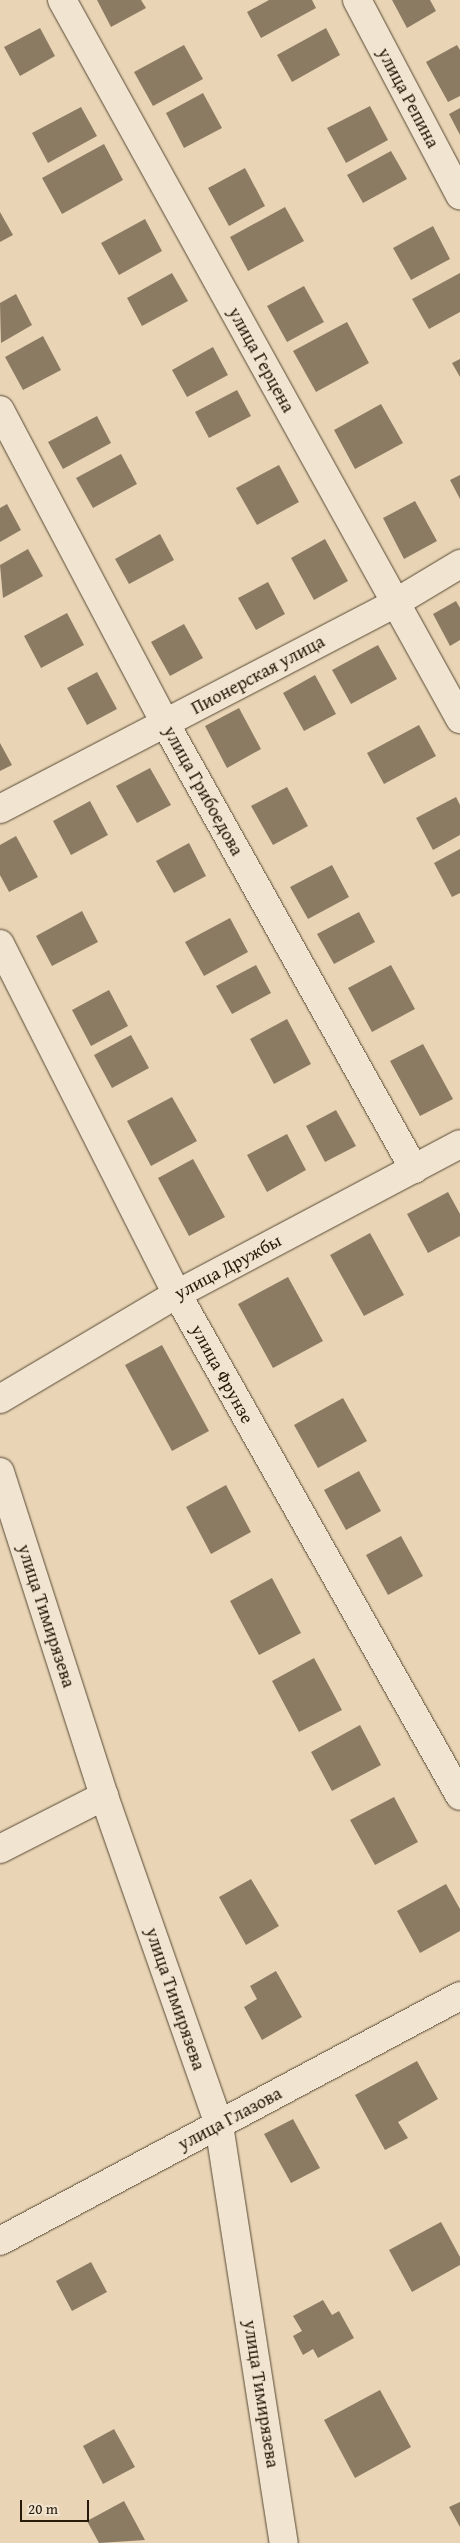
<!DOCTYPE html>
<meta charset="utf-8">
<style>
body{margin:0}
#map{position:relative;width:460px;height:2543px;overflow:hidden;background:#e9d5b6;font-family:"Gentium Book Plus",serif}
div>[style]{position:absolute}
.building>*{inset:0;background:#8c7b63}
.roads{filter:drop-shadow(0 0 1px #584934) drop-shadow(0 0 1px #584934)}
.minor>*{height:28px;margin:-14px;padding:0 14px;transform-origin:14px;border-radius:14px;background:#f1e4d0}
span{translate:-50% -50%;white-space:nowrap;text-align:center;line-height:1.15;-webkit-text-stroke:4px #f1e4d0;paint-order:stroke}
.street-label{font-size:18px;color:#271a09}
.scale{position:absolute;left:20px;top:2500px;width:69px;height:22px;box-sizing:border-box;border:2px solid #271a09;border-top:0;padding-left:6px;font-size:15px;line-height:18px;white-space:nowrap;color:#271a09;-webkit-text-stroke:4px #f1e4d0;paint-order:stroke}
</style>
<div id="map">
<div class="building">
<div style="clip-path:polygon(97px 0,141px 0,146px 8px,111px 27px)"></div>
<div style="clip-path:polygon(269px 0,312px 0,316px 8px,261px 38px,247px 12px)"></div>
<div style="clip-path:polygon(392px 0,430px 0,436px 11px,407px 28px)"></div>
<div style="clip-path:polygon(40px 28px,55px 56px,20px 76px,4px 47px)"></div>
<div style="clip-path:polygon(326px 28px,340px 55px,292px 82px,277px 55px)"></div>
<div style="clip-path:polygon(184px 45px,203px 79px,153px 106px,134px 72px)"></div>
<div style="clip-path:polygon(457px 45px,460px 50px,460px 96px,448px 102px,426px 62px)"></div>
<div style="clip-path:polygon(203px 93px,222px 128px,184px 148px,166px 113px)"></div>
<div style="clip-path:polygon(370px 106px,388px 140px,346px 163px,327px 128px)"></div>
<div style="clip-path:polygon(81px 107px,97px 136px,48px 163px,32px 133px)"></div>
<div style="clip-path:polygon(460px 108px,460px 135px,449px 114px)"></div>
<div style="clip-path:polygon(104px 144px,123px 180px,62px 214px,42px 178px)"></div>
<div style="clip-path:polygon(391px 151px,407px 179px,363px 203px,347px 175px)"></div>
<div style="clip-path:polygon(245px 168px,265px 206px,229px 226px,208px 188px)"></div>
<div style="clip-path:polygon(285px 207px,304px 241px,248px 271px,230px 237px)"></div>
<div style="clip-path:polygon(0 212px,13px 235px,0 242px)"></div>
<div style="clip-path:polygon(145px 219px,162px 251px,119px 275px,101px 243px)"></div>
<div style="clip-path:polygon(433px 226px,450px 259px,411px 280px,393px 248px)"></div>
<div style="clip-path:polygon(172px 273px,188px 301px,142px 326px,127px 298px)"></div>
<div style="clip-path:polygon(460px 273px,460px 312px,429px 329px,412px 299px)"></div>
<div style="clip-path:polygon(304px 286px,324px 322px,287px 342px,267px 306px)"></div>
<div style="clip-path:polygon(16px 294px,32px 325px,1px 343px,0 303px)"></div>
<div style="clip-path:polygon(347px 322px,369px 363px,316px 392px,293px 351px)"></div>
<div style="clip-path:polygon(43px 336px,61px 370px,23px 390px,5px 357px)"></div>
<div style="clip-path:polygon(213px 347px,228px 375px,187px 397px,172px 370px)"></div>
<div style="clip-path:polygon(460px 359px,460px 377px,452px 363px)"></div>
<div style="clip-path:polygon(237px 390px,251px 416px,209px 438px,195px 412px)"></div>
<div style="clip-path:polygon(381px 404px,403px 443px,355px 469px,334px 430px)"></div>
<div style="clip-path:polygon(97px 416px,111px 443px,63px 469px,48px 442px)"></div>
<div style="clip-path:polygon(121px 454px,137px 484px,93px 508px,76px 478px)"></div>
<div style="clip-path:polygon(279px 465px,299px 502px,257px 525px,236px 488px)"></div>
<div style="clip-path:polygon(460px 475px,460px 499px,450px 480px)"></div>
<div style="clip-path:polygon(415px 501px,437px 541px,404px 559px,383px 518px)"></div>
<div style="clip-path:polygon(7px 504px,21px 530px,0 542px,0 508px)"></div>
<div style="clip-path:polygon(160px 534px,174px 560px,129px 584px,115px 559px)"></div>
<div style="clip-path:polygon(325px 539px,348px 581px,314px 600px,291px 558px)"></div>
<div style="clip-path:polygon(28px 549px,43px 576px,3px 598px,0 565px)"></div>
<div style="clip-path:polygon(268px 582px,285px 614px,256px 630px,238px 598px)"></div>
<div style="clip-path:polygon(456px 601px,460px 608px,460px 640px,450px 646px,433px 614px)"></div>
<div style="clip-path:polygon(67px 613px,84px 645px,41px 668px,24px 636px)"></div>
<div style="clip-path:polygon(184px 624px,203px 658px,170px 676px,151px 642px)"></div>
<div style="clip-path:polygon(378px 645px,397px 679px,351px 704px,332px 670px)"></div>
<div style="clip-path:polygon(97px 672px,117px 709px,87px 725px,67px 688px)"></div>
<div style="clip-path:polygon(315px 675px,336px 714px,304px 731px,283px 693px)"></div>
<div style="clip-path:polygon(239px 708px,261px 749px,227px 768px,205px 726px)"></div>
<div style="clip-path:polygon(419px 725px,436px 756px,384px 784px,367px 753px)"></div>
<div style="clip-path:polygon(0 743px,12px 765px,0 771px)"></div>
<div style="clip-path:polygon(150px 768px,171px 805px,137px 823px,116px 786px)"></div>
<div style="clip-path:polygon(287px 787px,308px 826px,273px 845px,251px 806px)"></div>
<div style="clip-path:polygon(456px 797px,460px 805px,460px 835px,433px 850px,416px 818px)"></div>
<div style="clip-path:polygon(90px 801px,108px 835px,71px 855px,53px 821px)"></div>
<div style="clip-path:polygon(16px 836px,38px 877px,9px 892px,0 875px,0 845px)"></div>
<div style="clip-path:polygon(189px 843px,206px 876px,174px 893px,156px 861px)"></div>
<div style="clip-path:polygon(460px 849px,460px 893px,452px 897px,434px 863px)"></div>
<div style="clip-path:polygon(332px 865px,349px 897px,308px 919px,290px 887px)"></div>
<div style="clip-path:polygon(82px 911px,98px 942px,52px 966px,36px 936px)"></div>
<div style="clip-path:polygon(359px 912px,375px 942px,334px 964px,317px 934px)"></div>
<div style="clip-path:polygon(230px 918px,248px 952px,204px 976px,185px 942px)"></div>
<div style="clip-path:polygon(256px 965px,271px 993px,232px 1014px,216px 986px)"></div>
<div style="clip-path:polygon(391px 965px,415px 1009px,372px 1032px,348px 988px)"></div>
<div style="clip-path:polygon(109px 990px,128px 1026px,91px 1046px,72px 1010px)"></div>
<div style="clip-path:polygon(287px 1019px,311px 1064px,274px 1084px,250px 1039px)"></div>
<div style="clip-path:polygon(131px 1035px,149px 1068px,112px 1088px,94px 1055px)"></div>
<div style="clip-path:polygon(423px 1044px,453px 1099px,420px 1116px,390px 1061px)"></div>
<div style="clip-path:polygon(172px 1097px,197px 1141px,151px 1166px,127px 1121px)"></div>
<div style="clip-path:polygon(336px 1110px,356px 1146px,325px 1162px,306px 1126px)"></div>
<div style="clip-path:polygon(287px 1134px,306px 1170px,267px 1192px,247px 1155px)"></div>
<div style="clip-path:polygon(193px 1159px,225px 1217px,189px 1236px,158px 1178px)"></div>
<div style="clip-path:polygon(448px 1192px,460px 1214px,460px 1236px,428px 1253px,407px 1214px)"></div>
<div style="clip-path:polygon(370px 1233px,404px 1295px,364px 1316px,330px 1255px)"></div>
<div style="clip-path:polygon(288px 1277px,323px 1341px,273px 1368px,238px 1304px)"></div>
<div style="clip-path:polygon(162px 1345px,209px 1431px,172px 1451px,125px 1365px)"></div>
<div style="clip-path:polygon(343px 1398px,367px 1441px,318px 1468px,294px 1425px)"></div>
<div style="clip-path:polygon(359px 1471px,381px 1511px,346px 1530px,324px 1490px)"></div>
<div style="clip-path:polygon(226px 1485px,251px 1532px,211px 1554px,186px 1507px)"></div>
<div style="clip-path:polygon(401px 1536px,423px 1576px,388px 1595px,366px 1555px)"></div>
<div style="clip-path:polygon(272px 1578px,301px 1633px,259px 1655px,230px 1601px)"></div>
<div style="clip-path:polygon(314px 1658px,342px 1710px,299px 1732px,272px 1681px)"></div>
<div style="clip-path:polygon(360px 1725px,381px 1765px,332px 1791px,311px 1752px)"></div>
<div style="clip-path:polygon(394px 1797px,418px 1842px,375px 1865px,350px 1820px)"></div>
<div style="clip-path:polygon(251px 1879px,279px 1926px,246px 1945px,219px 1897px)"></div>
<div style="clip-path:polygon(446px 1884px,460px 1909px,460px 1931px,420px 1953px,397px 1911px)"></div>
<div style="clip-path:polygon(276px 1971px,302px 2017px,262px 2040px,244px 2007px,257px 1999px,250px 1986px)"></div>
<div style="clip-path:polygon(417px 2061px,438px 2099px,398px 2122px,408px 2138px,385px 2150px,355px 2095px)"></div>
<div style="clip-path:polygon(293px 2119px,320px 2168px,291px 2183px,264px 2134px)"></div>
<div style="clip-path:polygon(441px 2222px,460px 2257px,460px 2265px,412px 2292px,389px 2250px)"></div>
<div style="clip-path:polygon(91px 2262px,107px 2292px,72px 2311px,56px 2281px)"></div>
<div style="clip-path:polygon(323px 2300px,332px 2315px,339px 2311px,354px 2338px,318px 2358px,313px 2349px,303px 2355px,293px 2336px,302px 2331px,293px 2316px)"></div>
<div style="clip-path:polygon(380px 2390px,411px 2447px,355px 2478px,324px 2420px)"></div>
<div style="clip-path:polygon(114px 2429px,135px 2467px,103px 2484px,83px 2446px)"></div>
<div style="clip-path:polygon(124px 2501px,145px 2540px,99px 2543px,87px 2521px)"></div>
<div style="clip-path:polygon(460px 2502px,460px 2527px,449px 2507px)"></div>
</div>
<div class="roads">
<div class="minor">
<div style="left:62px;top:0;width:822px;rotate:61.03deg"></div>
<div style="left:357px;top:0;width:221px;rotate:62.2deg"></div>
<div style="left:0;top:410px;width:354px;rotate:62.2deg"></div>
<div style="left:165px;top:723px;width:511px;rotate:60.83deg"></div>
<div style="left:0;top:809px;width:445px;rotate:-27.5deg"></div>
<div style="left:395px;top:603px;width:76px;rotate:-31deg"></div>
<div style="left:0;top:944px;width:392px;rotate:63.2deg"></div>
<div style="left:177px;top:1294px;width:576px;rotate:60.59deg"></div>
<div style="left:0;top:1399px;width:206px;rotate:-30.7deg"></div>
<div style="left:177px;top:1294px;width:320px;rotate:-27.9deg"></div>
<div style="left:0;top:1472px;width:340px;rotate:72.2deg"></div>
<div style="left:104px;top:1796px;width:349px;rotate:70.7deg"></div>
<div style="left:219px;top:2125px;width:423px;rotate:81.2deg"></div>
<div style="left:0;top:1849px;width:117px;rotate:-27deg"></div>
<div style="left:0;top:2241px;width:521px;rotate:-28.04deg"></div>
</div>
</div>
<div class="street-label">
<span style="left:408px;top:98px;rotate:62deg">улица Репина</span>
<span style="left:261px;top:360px;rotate:61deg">улица Герцена</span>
<span style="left:258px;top:675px;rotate:-28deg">Пионерская улица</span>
<span style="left:203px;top:791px;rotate:61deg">улица Грибоедова</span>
<span style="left:228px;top:1267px;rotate:-28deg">улица Дружбы</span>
<span style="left:222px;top:1374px;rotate:61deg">улица Фрунзе</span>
<span style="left:46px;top:1616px;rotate:72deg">улица Тимирязева</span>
<span style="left:175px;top:1999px;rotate:71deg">улица Тимирязева</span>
<span style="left:230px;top:2119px;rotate:-28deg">улица Глазова</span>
<span style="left:261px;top:2394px;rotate:81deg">улица Тимирязева</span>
</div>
<div class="scale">20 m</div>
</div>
